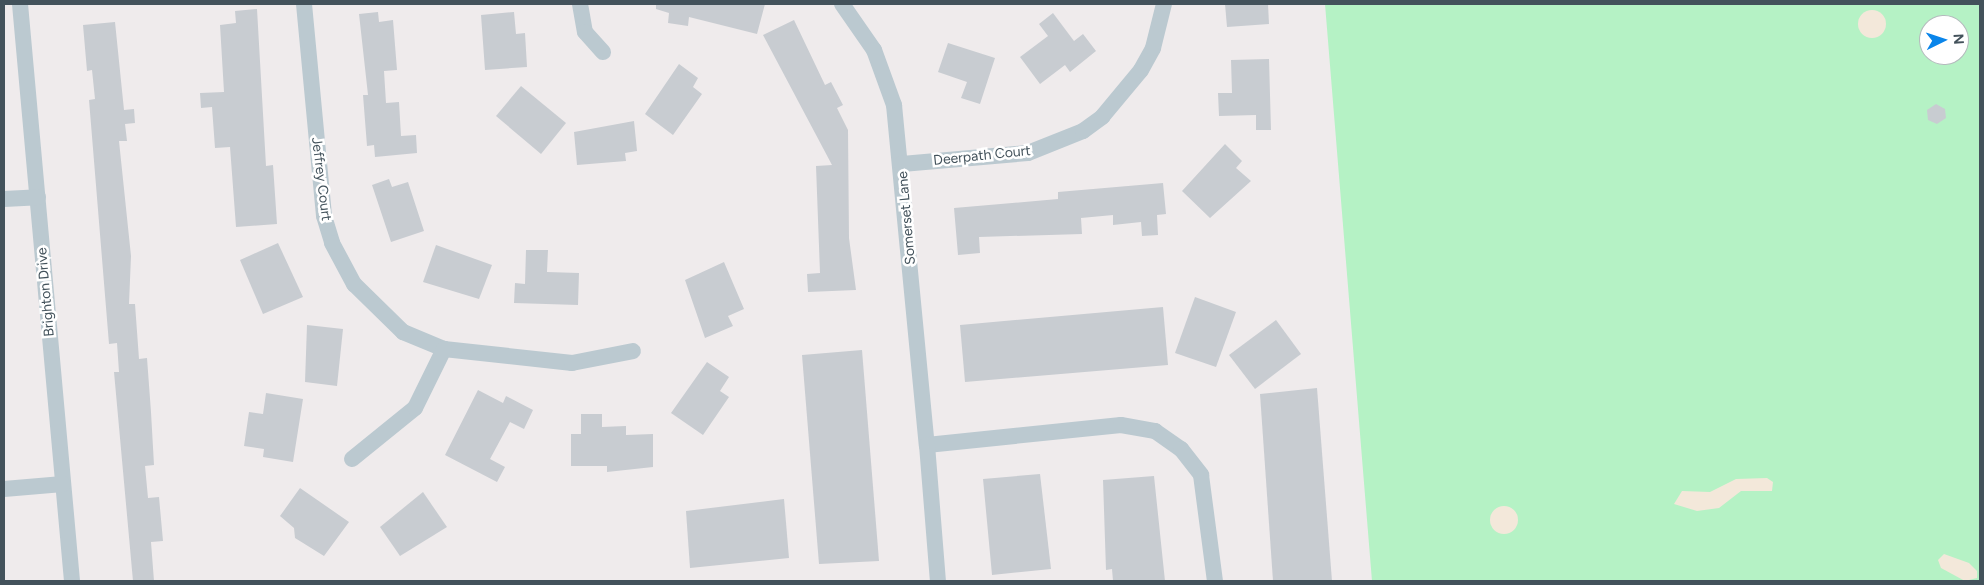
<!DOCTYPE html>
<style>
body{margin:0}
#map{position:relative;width:1984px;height:585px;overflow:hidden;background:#efebec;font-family:Figtree,sans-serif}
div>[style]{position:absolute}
.green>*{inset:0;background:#b5f2c5}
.sand>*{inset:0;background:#f3e8da}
.round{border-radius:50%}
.building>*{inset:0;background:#c8ccd1}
.minor>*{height:16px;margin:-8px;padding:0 8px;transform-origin:8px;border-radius:8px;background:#bbc9d0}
span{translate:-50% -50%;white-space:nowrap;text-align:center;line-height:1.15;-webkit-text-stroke:5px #fff;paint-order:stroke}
.street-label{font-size:14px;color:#43525b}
.frame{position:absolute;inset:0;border:5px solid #43525b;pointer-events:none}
.north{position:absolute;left:1919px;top:15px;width:50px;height:50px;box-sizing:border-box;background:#fff;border:1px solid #b4babd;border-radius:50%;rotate:86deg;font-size:14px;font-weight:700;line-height:20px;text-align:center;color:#43525b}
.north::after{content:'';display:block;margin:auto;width:18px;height:22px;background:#0a85ea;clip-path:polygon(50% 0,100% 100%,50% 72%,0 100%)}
</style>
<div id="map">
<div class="green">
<div style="clip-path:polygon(evenodd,1325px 4px,1980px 4px,1980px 581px,1372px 581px,1325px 4px,1929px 25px,1959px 25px,1959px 55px,1929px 55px,1929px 25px)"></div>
</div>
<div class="sand">
<div class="round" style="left:1858px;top:10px;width:28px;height:28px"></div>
<div style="clip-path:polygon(1767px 478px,1773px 482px,1772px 491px,1741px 491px,1719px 508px,1697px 511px,1674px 504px,1682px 491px,1710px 492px,1736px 479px)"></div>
<div class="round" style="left:1490px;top:506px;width:28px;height:28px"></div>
<div style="clip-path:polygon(1944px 554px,1969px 563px,1977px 571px,1977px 578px,1965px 581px,1941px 568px,1938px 560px)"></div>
</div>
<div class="building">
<div style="clip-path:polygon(656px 4px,765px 4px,757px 34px,689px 17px,688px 26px,668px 23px,669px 13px,656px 9px)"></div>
<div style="clip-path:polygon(1225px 4px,1268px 4px,1269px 24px,1227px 27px)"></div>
<div style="clip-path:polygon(257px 9px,266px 166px,273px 165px,277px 224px,236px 227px,230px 147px,215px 148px,212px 107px,201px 108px,200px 93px,224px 92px,220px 25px,236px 23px,235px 11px)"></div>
<div style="clip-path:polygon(378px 12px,379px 22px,393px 20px,397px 70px,384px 71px,386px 103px,399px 102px,401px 136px,416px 135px,417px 153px,375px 157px,374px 145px,367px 146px,363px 95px,368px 95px,359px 14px)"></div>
<div style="clip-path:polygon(514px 12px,516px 34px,525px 33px,527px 67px,485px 70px,481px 15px)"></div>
<div style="clip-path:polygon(1053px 13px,1074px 41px,1083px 34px,1096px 51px,1070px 72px,1065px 65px,1040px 84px,1020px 57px,1048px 36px,1039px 24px)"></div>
<div style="clip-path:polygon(794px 20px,825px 85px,831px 82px,843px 105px,837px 108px,848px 130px,849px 238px,856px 290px,808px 292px,807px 274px,820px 273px,816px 166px,832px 165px,763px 35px)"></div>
<div style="clip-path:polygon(115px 22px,124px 110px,134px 109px,135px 123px,125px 124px,127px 141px,119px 141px,131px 256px,129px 304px,135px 304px,139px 359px,147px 358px,151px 412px,154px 465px,145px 466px,148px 498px,159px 497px,163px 541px,151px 542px,154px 581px,133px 581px,114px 372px,119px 372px,117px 343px,109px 344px,89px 100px,95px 99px,92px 70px,87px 71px,83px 25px)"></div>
<div style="clip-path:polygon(948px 43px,995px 58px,980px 104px,961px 98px,967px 82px,938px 72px)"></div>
<div style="clip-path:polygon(1269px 59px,1271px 130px,1256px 130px,1256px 115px,1219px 116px,1218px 93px,1232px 93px,1231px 60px)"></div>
<div style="clip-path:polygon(679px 64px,698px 78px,693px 87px,702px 94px,673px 135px,645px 114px)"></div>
<div style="clip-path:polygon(521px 86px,566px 123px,541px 154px,496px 116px)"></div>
<div style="clip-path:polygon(1936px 104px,1945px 109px,1946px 118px,1937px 124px,1928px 120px,1927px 110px)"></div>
<div style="clip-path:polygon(634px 121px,637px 151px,625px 153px,626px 161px,577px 165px,574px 132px)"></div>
<div style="clip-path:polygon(1225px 144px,1242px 161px,1236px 168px,1251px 181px,1210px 218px,1182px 191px)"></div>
<div style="clip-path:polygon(389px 179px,392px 187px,408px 182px,424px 231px,391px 242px,372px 185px)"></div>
<div style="clip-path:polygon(1163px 183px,1166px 214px,1157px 215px,1158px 235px,1142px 236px,1141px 222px,1113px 225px,1113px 215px,1081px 218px,1082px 234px,979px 237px,980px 253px,958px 255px,954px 208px,1058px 199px,1058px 192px)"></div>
<div style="clip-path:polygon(278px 243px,303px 297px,263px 314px,240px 260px)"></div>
<div style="clip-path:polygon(436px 245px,492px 265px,479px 299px,423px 282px)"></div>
<div style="clip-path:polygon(526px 250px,548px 250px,547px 272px,579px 273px,578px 305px,514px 303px,515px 283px,525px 284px)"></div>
<div style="clip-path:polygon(724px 262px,744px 309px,728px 316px,733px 326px,705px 338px,685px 280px)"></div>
<div style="clip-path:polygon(1195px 297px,1236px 312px,1216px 367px,1175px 353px)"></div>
<div style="clip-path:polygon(1163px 307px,1168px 365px,965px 382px,960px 325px)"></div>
<div style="clip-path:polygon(1276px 320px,1301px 354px,1255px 389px,1229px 355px)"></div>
<div style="clip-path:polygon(307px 325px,343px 329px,337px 386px,305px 382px)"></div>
<div style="clip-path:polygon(862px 350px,879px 561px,819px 564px,802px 355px)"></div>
<div style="clip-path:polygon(707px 362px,729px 377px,720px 391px,729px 397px,703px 435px,671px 413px)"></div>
<div style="clip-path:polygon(1317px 388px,1332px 581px,1273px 581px,1260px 394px)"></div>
<div style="clip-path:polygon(478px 390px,503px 403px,506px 396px,533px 410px,524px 429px,510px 422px,490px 459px,505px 467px,497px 482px,445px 455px)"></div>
<div style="clip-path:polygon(266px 393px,303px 399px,293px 462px,263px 457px,264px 449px,244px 446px,249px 412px,263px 414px)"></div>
<div style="clip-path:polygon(581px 414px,602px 414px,602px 427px,626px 426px,626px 435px,653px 434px,653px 467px,607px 472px,607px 466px,571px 466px,571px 434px,581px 434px)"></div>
<div style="clip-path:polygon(1040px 474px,1051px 569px,992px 575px,983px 479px)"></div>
<div style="clip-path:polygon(1154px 476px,1165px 581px,1113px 581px,1112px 569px,1106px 570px,1103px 480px)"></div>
<div style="clip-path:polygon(300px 488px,349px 522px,324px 556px,295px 538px,294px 528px,280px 516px)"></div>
<div style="clip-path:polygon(423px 492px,447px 527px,400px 556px,380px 527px)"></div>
<div style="clip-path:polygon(784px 499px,789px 558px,690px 568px,686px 511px)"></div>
</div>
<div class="minor">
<div style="left:20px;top:4px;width:579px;rotate:84.85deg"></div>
<div style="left:304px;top:4px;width:213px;rotate:84.6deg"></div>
<div style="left:324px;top:216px;width:28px;rotate:73deg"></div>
<div style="left:332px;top:243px;width:47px;rotate:61.8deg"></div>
<div style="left:354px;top:284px;width:69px;rotate:44.4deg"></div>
<div style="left:403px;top:332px;width:44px;rotate:22.5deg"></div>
<div style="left:444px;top:349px;width:129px;rotate:6.2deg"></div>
<div style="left:572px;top:363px;width:62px;rotate:-11.1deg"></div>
<div style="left:580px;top:4px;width:28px;rotate:80deg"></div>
<div style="left:585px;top:32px;width:27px;rotate:48deg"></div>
<div style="left:842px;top:4px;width:56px;rotate:55.2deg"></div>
<div style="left:874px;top:50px;width:59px;rotate:70deg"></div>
<div style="left:894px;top:105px;width:342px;rotate:84.5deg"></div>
<div style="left:927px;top:445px;width:195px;rotate:-5.9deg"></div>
<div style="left:1121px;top:425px;width:35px;rotate:10deg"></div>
<div style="left:1155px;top:431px;width:32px;rotate:35deg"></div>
<div style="left:1181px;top:449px;width:33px;rotate:52deg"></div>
<div style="left:1201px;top:475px;width:107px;rotate:82.5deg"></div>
<div style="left:902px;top:164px;width:126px;rotate:-5deg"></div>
<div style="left:1028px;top:153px;width:59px;rotate:-21.8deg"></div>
<div style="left:1083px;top:131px;width:24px;rotate:-36deg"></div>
<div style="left:1102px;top:117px;width:61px;rotate:-50.3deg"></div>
<div style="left:1141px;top:70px;width:25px;rotate:-61deg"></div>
<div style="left:1153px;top:48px;width:45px;rotate:-76deg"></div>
<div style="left:4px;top:199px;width:34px;rotate:-3deg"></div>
<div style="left:927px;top:445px;width:136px;rotate:85.4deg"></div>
<div style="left:352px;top:459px;width:81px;rotate:-39deg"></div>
<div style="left:415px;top:408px;width:66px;rotate:-63.8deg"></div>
<div style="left:4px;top:489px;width:59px;rotate:-4.8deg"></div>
</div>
<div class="street-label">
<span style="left:982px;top:156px;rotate:-6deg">Deerpath Court</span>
<span style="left:321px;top:179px;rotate:83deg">Jeffrey Court</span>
<span style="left:907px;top:218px;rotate:-95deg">Somerset Lane</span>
<span style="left:46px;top:292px;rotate:-95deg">Brighton Drive</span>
</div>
<div class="frame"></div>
<div class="north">N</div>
</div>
